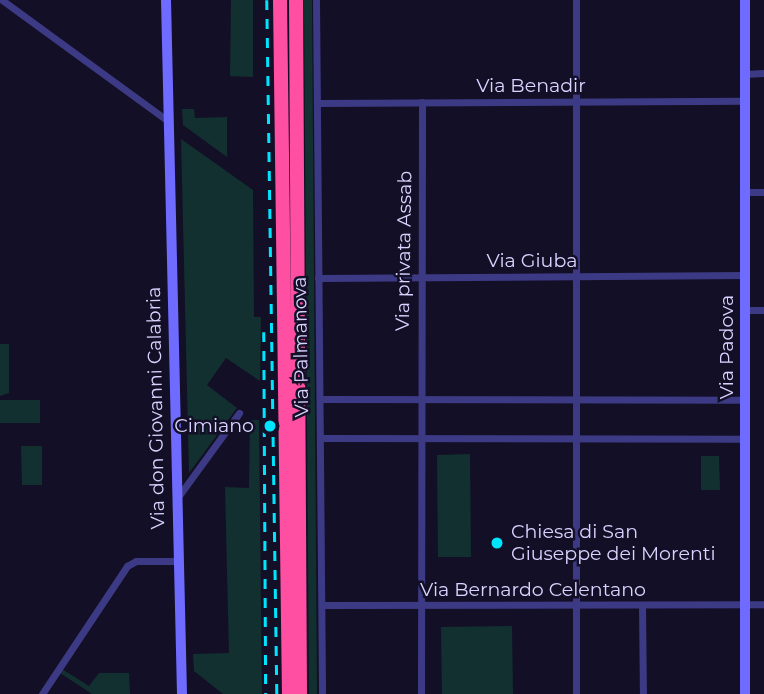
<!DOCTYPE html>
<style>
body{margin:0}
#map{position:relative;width:764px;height:694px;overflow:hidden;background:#130f26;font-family:Montserrat,sans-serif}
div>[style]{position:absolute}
.green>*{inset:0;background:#12302f}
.street>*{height:7px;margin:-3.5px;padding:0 3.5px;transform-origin:3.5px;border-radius:3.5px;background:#3d3a85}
.secondary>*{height:10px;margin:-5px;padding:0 5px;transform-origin:5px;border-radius:5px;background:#6f6bff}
.highway>*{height:14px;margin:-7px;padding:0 7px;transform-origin:7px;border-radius:7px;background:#ff4fa3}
.rail>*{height:2.5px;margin-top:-1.25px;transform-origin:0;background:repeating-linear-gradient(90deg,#00e5ff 0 10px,transparent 0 19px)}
.dots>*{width:19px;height:19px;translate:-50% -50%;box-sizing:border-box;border:4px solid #130f26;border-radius:50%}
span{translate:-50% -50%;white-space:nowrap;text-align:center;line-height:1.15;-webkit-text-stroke:5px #130f26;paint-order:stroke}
.street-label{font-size:19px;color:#d9d4ff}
.poi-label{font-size:19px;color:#d9d4ff}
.right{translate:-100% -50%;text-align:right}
.left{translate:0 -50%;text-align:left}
</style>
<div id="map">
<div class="green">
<div style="clip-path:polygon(231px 0,253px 0,253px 77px,230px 76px)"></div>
<div style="clip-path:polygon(304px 0,312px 0,317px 694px,309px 694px)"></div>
<div style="clip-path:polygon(182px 109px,194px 109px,195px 118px,227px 117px,227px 157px,183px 125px)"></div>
<div style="clip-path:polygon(181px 139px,253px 190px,254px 317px,261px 317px,260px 381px,226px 358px,207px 385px,237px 408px,189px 473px)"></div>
<div style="clip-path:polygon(0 344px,9px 344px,9px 393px,0 396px)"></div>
<div style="clip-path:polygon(0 400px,40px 400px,40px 423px,0 423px)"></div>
<div style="clip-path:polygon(250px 420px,259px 420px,262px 694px,223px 694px,194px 671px,193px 654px,229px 653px,225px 487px,249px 488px)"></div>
<div style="clip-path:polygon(21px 446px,42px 446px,42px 485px,22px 485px)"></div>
<div style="clip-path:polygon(470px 454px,471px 557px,438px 557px,437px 455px)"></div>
<div style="clip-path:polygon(701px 456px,719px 456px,720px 490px,701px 490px)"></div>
<div style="clip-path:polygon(512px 626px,513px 694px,442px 694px,441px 627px)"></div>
<div style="clip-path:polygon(62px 669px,89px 686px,99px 673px,129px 673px,130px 694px,92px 694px,60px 673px)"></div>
</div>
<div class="street">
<div style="left:2px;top:0;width:205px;rotate:36.1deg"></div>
<div style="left:316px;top:0;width:694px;rotate:89.5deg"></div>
<div style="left:576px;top:0;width:694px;rotate:90deg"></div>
<div style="left:745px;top:74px;width:19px;rotate:-3deg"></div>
<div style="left:317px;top:103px;width:428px;rotate:-0.3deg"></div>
<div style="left:744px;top:192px;width:20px"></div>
<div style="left:318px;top:278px;width:427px;rotate:-0.4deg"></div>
<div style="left:744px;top:310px;width:20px"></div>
<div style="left:322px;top:399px;width:423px;rotate:0.1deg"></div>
<div style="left:322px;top:438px;width:422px;rotate:0.1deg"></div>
<div style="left:178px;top:497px;width:104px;rotate:-54deg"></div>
<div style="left:322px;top:605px;width:442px;rotate:-0.1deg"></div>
<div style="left:642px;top:605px;width:89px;rotate:89.4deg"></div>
<div style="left:42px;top:694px;width:154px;rotate:-56.4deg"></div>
<div style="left:127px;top:566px;width:10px;rotate:-29deg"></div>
<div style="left:136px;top:561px;width:41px"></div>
<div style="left:421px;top:694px;width:592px;rotate:-89.9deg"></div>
</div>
<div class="secondary">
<div style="left:166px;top:0;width:694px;rotate:88.68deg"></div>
<div style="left:745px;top:694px;width:694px;rotate:-90deg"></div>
</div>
<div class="highway">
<div style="left:280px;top:0;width:694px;rotate:89.26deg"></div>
<div style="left:296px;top:0;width:694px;rotate:89.67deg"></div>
</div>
<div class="rail">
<div style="left:267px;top:0;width:694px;rotate:89.17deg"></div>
<div style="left:264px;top:332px;width:362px;rotate:89.7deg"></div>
</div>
<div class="dots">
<div style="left:270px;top:426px;background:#00e5ff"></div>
<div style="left:497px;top:543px;background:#00e5ff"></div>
</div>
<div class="street-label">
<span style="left:531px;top:86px">Via Benadir</span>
<span style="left:404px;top:251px;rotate:-89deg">Via privata Assab</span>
<span style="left:532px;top:261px">Via Giuba</span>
<span style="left:301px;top:347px;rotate:-91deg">Via Palmanova</span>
<span style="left:727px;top:347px;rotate:-90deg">Via Padova</span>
<span style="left:156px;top:408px;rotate:-91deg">Via don Giovanni Calabria</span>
<span style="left:533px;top:590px">Via Bernardo Celentano</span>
</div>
<div class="poi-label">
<span class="right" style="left:254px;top:426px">Cimiano</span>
<span class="left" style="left:511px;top:543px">Chiesa di San<br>Giuseppe dei Morenti</span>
</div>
</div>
